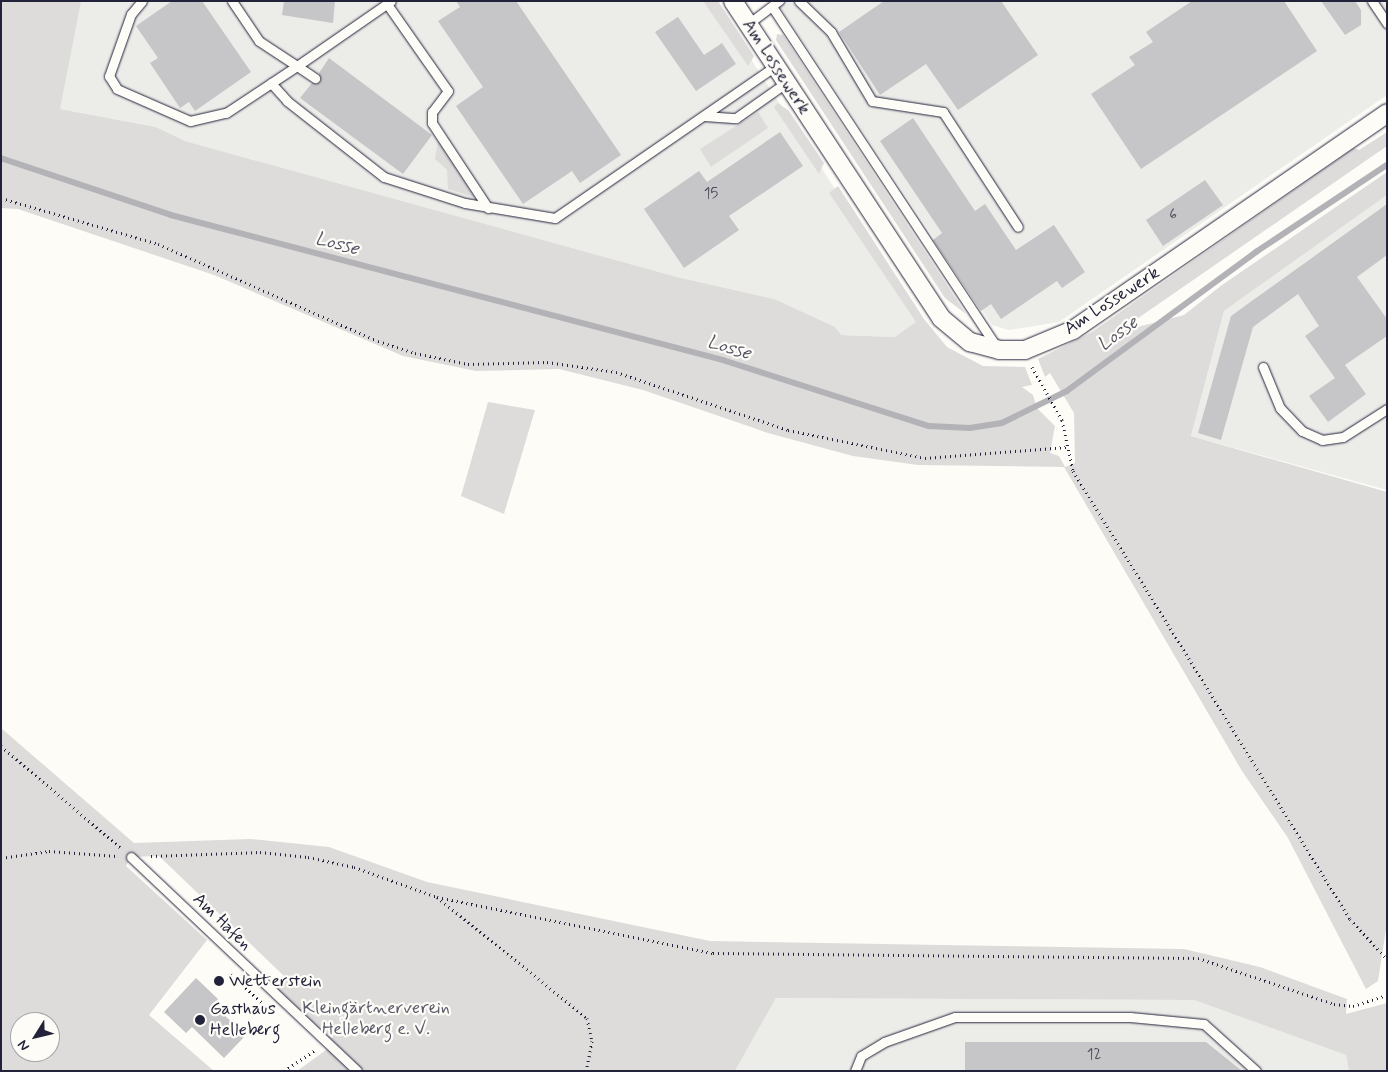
<!DOCTYPE html>
<meta charset="utf-8">
<style>
body{margin:0}
#map{position:relative;width:1388px;height:1072px;overflow:hidden;background:#fdfcf7;font-family:Mynerve,sans-serif}
div>[style]{position:absolute}
.built>*{inset:0;background:#ecece9}
.green>*{inset:0;background:#dddcdb}
.stream>*{height:5.5px;margin:-2.75px;padding:0 2.75px;transform-origin:2.75px;border-radius:2.75px;background:#b2b2b7}
.building>*{inset:0;background:#c6c6c8}
.path>*{height:3px;margin-top:-1.5px;transform-origin:0;background:repeating-linear-gradient(90deg,#22223b 0 1px,transparent 0 5px)}
.roads{filter:drop-shadow(0 0 1px #22223b) drop-shadow(0 0 1px #22223b)}
.lane>*{height:9px;margin:-4.5px;padding:0 4.5px;transform-origin:4.5px;border-radius:4.5px;background:#fdfcf7}
.street>*{height:18px;margin:-9px;padding:0 9px;transform-origin:9px;border-radius:9px;background:#fdfcf7}
.dots>*{width:14px;height:14px;translate:-50% -50%;box-sizing:border-box;border:2px solid #fdfcf7;border-radius:50%}
span{translate:-50% -50%;white-space:nowrap;text-align:center;line-height:1.15;-webkit-text-stroke:4.5px #fdfcf7;paint-order:stroke}
.number-label{font-size:15px;color:#4b4b5e}
.number-label span{-webkit-text-stroke-width:0}
.street-label{font-size:18px;color:#22223b}
.poi-label{font-size:18px;color:#22223b}
.left{translate:0 -50%;text-align:left}
.park-label{font-size:18px;color:#5a5a6b}
.water-label{font-size:19px;color:#545466;font-style:italic}
.frame{position:absolute;inset:0;border:2px solid #22223b;pointer-events:none}
.north{position:absolute;left:10px;top:1012px;width:50px;height:50px;box-sizing:border-box;background:#fdfcf7;border:1px solid #a5a5ac;border-radius:50%;rotate:234deg;font-size:14px;font-weight:700;line-height:20px;text-align:center;color:#22223b}
.north::after{content:'';display:block;margin:auto;width:18px;height:22px;background:#22223b;clip-path:polygon(50% 0,100% 100%,50% 72%,0 100%)}
</style>
<div id="map">
<div class="built">
<div style="clip-path:polygon(56px 1px,713px 1px,924px 326px,895px 337px,841px 335px,774px 299px,677px 277px,185px 141px,156px 127px,60px 109px)"></div>
<div style="clip-path:polygon(776px 1px,1387px 1px,1387px 95px,1059px 322px,1009px 330px,992px 325px)"></div>
<div style="clip-path:polygon(1387px 195px,1387px 490px,1191px 436px,1224px 311px)"></div>
<div style="clip-path:polygon(776px 998px,1194px 1000px,1346px 1055px,1349px 1071px,735px 1071px)"></div>
</div>
<div class="green">
<div style="clip-path:polygon(1px 1px,81px 1px,60px 109px,156px 127px,185px 141px,677px 277px,774px 299px,835px 327px,841px 335px,895px 337px,916px 322px,829px 193px,838px 186px,924px 319px,947px 347px,983px 366px,1025px 367px,1032px 385px,1022px 387px,1033px 395px,1037px 408px,1055px 426px,1050px 453px,1059px 456px,1065px 467px,1075px 463px,1074px 413px,1050px 373px,1045px 377px,1038px 359px,1092px 332px,1354px 148px,1359px 150px,1387px 132px,1387px 146px,1118px 332px,1184px 315px,1222px 285px,1387px 172px,1387px 195px,1224px 311px,1191px 436px,1387px 492px,1387px 923px,1378px 981px,1366px 989px,1288px 838px,1242px 771px,1064px 467px,918px 465px,853px 456px,768px 433px,643px 390px,559px 369px,476px 371px,403px 356px,214px 275px,18px 209px,1px 208px)"></div>
<div style="clip-path:polygon(703px 1px,718px 1px,754px 56px,748px 66px)"></div>
<div style="clip-path:polygon(777px 34px,783px 35px,966px 314px,945px 298px,776px 40px)"></div>
<div style="clip-path:polygon(778px 103px,789px 111px,824px 163px,819px 174px,774px 107px)"></div>
<div style="clip-path:polygon(758px 112px,768px 128px,711px 167px,700px 149px)"></div>
<div style="clip-path:polygon(438px 141px,474px 195px,474px 197px,448px 189px,447px 170px,435px 159px)"></div>
<div style="clip-path:polygon(488px 402px,535px 410px,504px 514px,461px 496px)"></div>
<div style="clip-path:polygon(evenodd,1px 728px,134px 843px,251px 839px,329px 847px,427px 882px,710px 941px,1184px 949px,1260px 967px,1347px 999px,1346px 1014px,1387px 1003px,1387px 1071px,1349px 1071px,1346px 1055px,1194px 1000px,776px 998px,735px 1071px,297px 1071px,333px 1045px,274px 987px,284px 976px,159px 856px,131px 857px,126px 866px,207px 940px,149px 1015px,214px 1071px,1px 1071px,1px 728px,20px 1022px,50px 1022px,50px 1052px,20px 1052px,20px 1022px)"></div>
</div>
<div class="stream">
<div style="left:1px;top:158px;width:179px;rotate:18.5deg"></div>
<div style="left:171px;top:215px;width:571px;rotate:14.72deg"></div>
<div style="left:723px;top:360px;width:216px;rotate:17.8deg"></div>
<div style="left:929px;top:426px;width:41px;rotate:2.8deg"></div>
<div style="left:970px;top:428px;width:32px;rotate:-9deg"></div>
<div style="left:1002px;top:423px;width:72px;rotate:-26.2deg"></div>
<div style="left:1067px;top:391px;width:235px;rotate:-36.3deg"></div>
<div style="left:1256px;top:252px;width:157px;rotate:-33.6deg"></div>
</div>
<div class="building">
<div style="clip-path:polygon(172px 1px,202px 1px,251px 72px,195px 111px,189px 102px,180px 108px,150px 63px,158px 58px,136px 26px)"></div>
<div style="clip-path:polygon(284px 1px,335px 1px,333px 23px,282px 15px)"></div>
<div style="clip-path:polygon(456px 1px,516px 1px,621px 155px,580px 183px,572px 171px,523px 204px,456px 106px,483px 87px,438px 21px,460px 7px)"></div>
<div style="clip-path:polygon(884px 1px,1001px 1px,1038px 55px,958px 110px,926px 64px,880px 95px,839px 32px)"></div>
<div style="clip-path:polygon(1192px 1px,1284px 1px,1317px 51px,1141px 169px,1091px 94px,1135px 65px,1129px 57px,1153px 42px,1146px 32px)"></div>
<div style="clip-path:polygon(1321px 1px,1355px 1px,1361px 10px,1361px 25px,1345px 35px)"></div>
<div style="clip-path:polygon(678px 17px,704px 55px,722px 43px,736px 64px,696px 91px,655px 32px)"></div>
<div style="clip-path:polygon(329px 58px,432px 135px,403px 174px,300px 98px,312px 83px,320px 82px,319px 73px)"></div>
<div style="clip-path:polygon(913px 118px,975px 211px,985px 204px,1016px 250px,1054px 225px,1085px 272px,1062px 288px,1057px 281px,1001px 319px,991px 304px,981px 311px,933px 240px,942px 233px,880px 141px)"></div>
<div style="clip-path:polygon(780px 132px,803px 166px,729px 216px,739px 230px,684px 268px,644px 209px,699px 171px,707px 182px)"></div>
<div style="clip-path:polygon(1205px 180px,1223px 205px,1163px 246px,1146px 220px)"></div>
<div style="clip-path:polygon(1387px 204px,1387px 255px,1357px 277px,1387px 319px,1387px 336px,1345px 365px,1366px 394px,1328px 422px,1309px 396px,1335px 378px,1305px 336px,1319px 326px,1298px 294px,1253px 327px,1221px 440px,1198px 433px,1231px 316px)"></div>
<div style="clip-path:polygon(196px 978px,218px 999px,213px 1005px,246px 1035px,224px 1058px,192px 1027px,186px 1033px,164px 1012px)"></div>
<div style="clip-path:polygon(965px 1042px,1206px 1042px,1242px 1071px,965px 1071px)"></div>
</div>
<div class="path">
<div style="left:1px;top:198px;width:164px;rotate:16.3deg"></div>
<div style="left:158px;top:244px;width:240px;rotate:23.8deg"></div>
<div style="left:378px;top:341px;width:39px;rotate:18deg"></div>
<div style="left:415px;top:353px;width:54px;rotate:11.7deg"></div>
<div style="left:468px;top:364px;width:79px;rotate:-1.5deg"></div>
<div style="left:547px;top:362px;width:70px;rotate:8.2deg"></div>
<div style="left:616px;top:372px;width:182px;rotate:18.6deg"></div>
<div style="left:788px;top:430px;width:140px;rotate:11.6deg"></div>
<div style="left:925px;top:458px;width:142px;rotate:-4.4deg"></div>
<div style="left:1032px;top:367px;width:61px;rotate:60.5deg"></div>
<div style="left:1062px;top:420px;width:52px;rotate:77.8deg"></div>
<div style="left:1073px;top:471px;width:527px;rotate:58.27deg"></div>
<div style="left:1350px;top:919px;width:54px;rotate:47.2deg"></div>
<div style="left:1px;top:746px;width:157px;rotate:40.4deg"></div>
<div style="left:151px;top:856px;width:109px;rotate:-2.1deg"></div>
<div style="left:260px;top:852px;width:48px;rotate:5.9deg"></div>
<div style="left:308px;top:857px;width:47px;rotate:12.3deg"></div>
<div style="left:354px;top:867px;width:88px;rotate:19.9deg"></div>
<div style="left:437px;top:897px;width:193px;rotate:38.9deg"></div>
<div style="left:587px;top:1018px;width:24px;rotate:78deg"></div>
<div style="left:592px;top:1041px;width:31px;rotate:101deg"></div>
<div style="left:1px;top:858px;width:49px;rotate:-8.3deg"></div>
<div style="left:49px;top:851px;width:68px;rotate:4.2deg"></div>
<div style="left:437px;top:897px;width:282px;rotate:11.5deg"></div>
<div style="left:713px;top:953px;width:485px;rotate:0.6deg"></div>
<div style="left:1198px;top:958px;width:144px;rotate:18.7deg"></div>
<div style="left:1334px;top:1004px;width:19px;rotate:6deg"></div>
<div style="left:1353px;top:1006px;width:36px;rotate:-18deg"></div>
<div style="left:231px;top:974px;width:42px;rotate:43.1deg"></div>
<div style="left:284px;top:1071px;width:37px;rotate:-34deg"></div>
</div>
<div class="roads">
<div class="lane">
<div style="left:142px;top:1px;width:17px;rotate:130deg"></div>
<div style="left:131px;top:14px;width:66px;rotate:109.5deg"></div>
<div style="left:109px;top:76px;width:15px;rotate:58deg"></div>
<div style="left:117px;top:89px;width:80px;rotate:23.7deg"></div>
<div style="left:190px;top:121px;width:37px;rotate:-13deg"></div>
<div style="left:226px;top:113px;width:85px;rotate:-33.5deg"></div>
<div style="left:297px;top:66px;width:22px;rotate:34deg"></div>
<div style="left:232px;top:1px;width:48px;rotate:56deg"></div>
<div style="left:259px;top:41px;width:45px;rotate:33.3deg"></div>
<div style="left:297px;top:66px;width:114px;rotate:-34.7deg"></div>
<div style="left:799px;top:1px;width:45px;rotate:44.1deg"></div>
<div style="left:831px;top:32px;width:80px;rotate:59.3deg"></div>
<div style="left:872px;top:101px;width:72px;rotate:8.8deg"></div>
<div style="left:943px;top:112px;width:137px;rotate:56.9deg"></div>
<div style="left:1372px;top:1px;width:27px;rotate:56deg"></div>
<div style="left:387px;top:4px;width:106px;rotate:55deg"></div>
<div style="left:448px;top:91px;width:26px;rotate:127deg"></div>
<div style="left:432px;top:112px;width:11px;rotate:90deg"></div>
<div style="left:432px;top:123px;width:102px;rotate:56.6deg"></div>
<div style="left:773px;top:8px;width:407px;rotate:56.6deg"></div>
<div style="left:748px;top:24px;width:39px;rotate:-37deg"></div>
<div style="left:271px;top:83px;width:24px;rotate:48deg"></div>
<div style="left:287px;top:101px;width:123px;rotate:38.1deg"></div>
<div style="left:384px;top:177px;width:85px;rotate:17.8deg"></div>
<div style="left:465px;top:203px;width:91px;rotate:9.5deg"></div>
<div style="left:555px;top:218px;width:267px;rotate:-34.6deg"></div>
<div style="left:704px;top:116px;width:32px;rotate:4deg"></div>
<div style="left:736px;top:118px;width:62px;rotate:-35.2deg"></div>
<div style="left:1263px;top:367px;width:44px;rotate:67.5deg"></div>
<div style="left:1280px;top:408px;width:32px;rotate:46deg"></div>
<div style="left:1302px;top:431px;width:22px;rotate:24deg"></div>
<div style="left:1322px;top:440px;width:21px;rotate:-8deg"></div>
<div style="left:1343px;top:437px;width:52px;rotate:-32.5deg"></div>
<div style="left:131px;top:857px;width:311px;rotate:43.4deg"></div>
<div style="left:855px;top:1071px;width:16px;rotate:-68deg"></div>
<div style="left:861px;top:1056px;width:27px;rotate:-31deg"></div>
<div style="left:884px;top:1042px;width:75px;rotate:-19.4deg"></div>
<div style="left:955px;top:1017px;width:175px"></div>
<div style="left:1130px;top:1017px;width:74px;rotate:5.4deg"></div>
<div style="left:1204px;top:1024px;width:70px;rotate:42.1deg"></div>
</div>
<div class="street">
<div style="left:733px;top:1px;width:379px;rotate:56.7deg"></div>
<div style="left:941px;top:318px;width:38px;rotate:40deg"></div>
<div style="left:970px;top:342px;width:30px;rotate:15deg"></div>
<div style="left:999px;top:350px;width:26px"></div>
<div style="left:1025px;top:350px;width:52px;rotate:-22.6deg"></div>
<div style="left:1073px;top:330px;width:382px;rotate:-34.6deg"></div>
</div>
</div>
<div class="dots">
<div style="left:219px;top:981px;background:#22223b"></div>
<div style="left:200px;top:1020px;background:#22223b"></div>
</div>
<div class="number-label">
<span style="left:711px;top:195px">15</span>
<span style="left:1173px;top:216px">6</span>
<span style="left:1094px;top:1056px">12</span>
</div>
<div class="street-label">
<span style="left:776px;top:67px;rotate:57deg">Am Lossewerk</span>
<span style="left:1112px;top:301px;rotate:-33deg">Am Lossewerk</span>
<span style="left:222px;top:922px;rotate:44deg">Am Hafen</span>
</div>
<div class="poi-label">
<span class="left" style="left:229px;top:981px">Wetterstein</span>
<span class="left" style="left:210px;top:1020px">Gasthaus<br>Helleberg</span>
</div>
<div class="park-label">
<span style="left:376px;top:1019px">Kleingärtnerverein<br>Helleberg e. V.</span>
</div>
<div class="water-label">
<span style="left:337px;top:244px;rotate:15deg">Losse</span>
<span style="left:1118px;top:334px;rotate:-36deg">Losse</span>
<span style="left:729px;top:348px;rotate:17deg">Losse</span>
</div>
<div class="frame"></div>
<div class="north">N</div>
</div>
